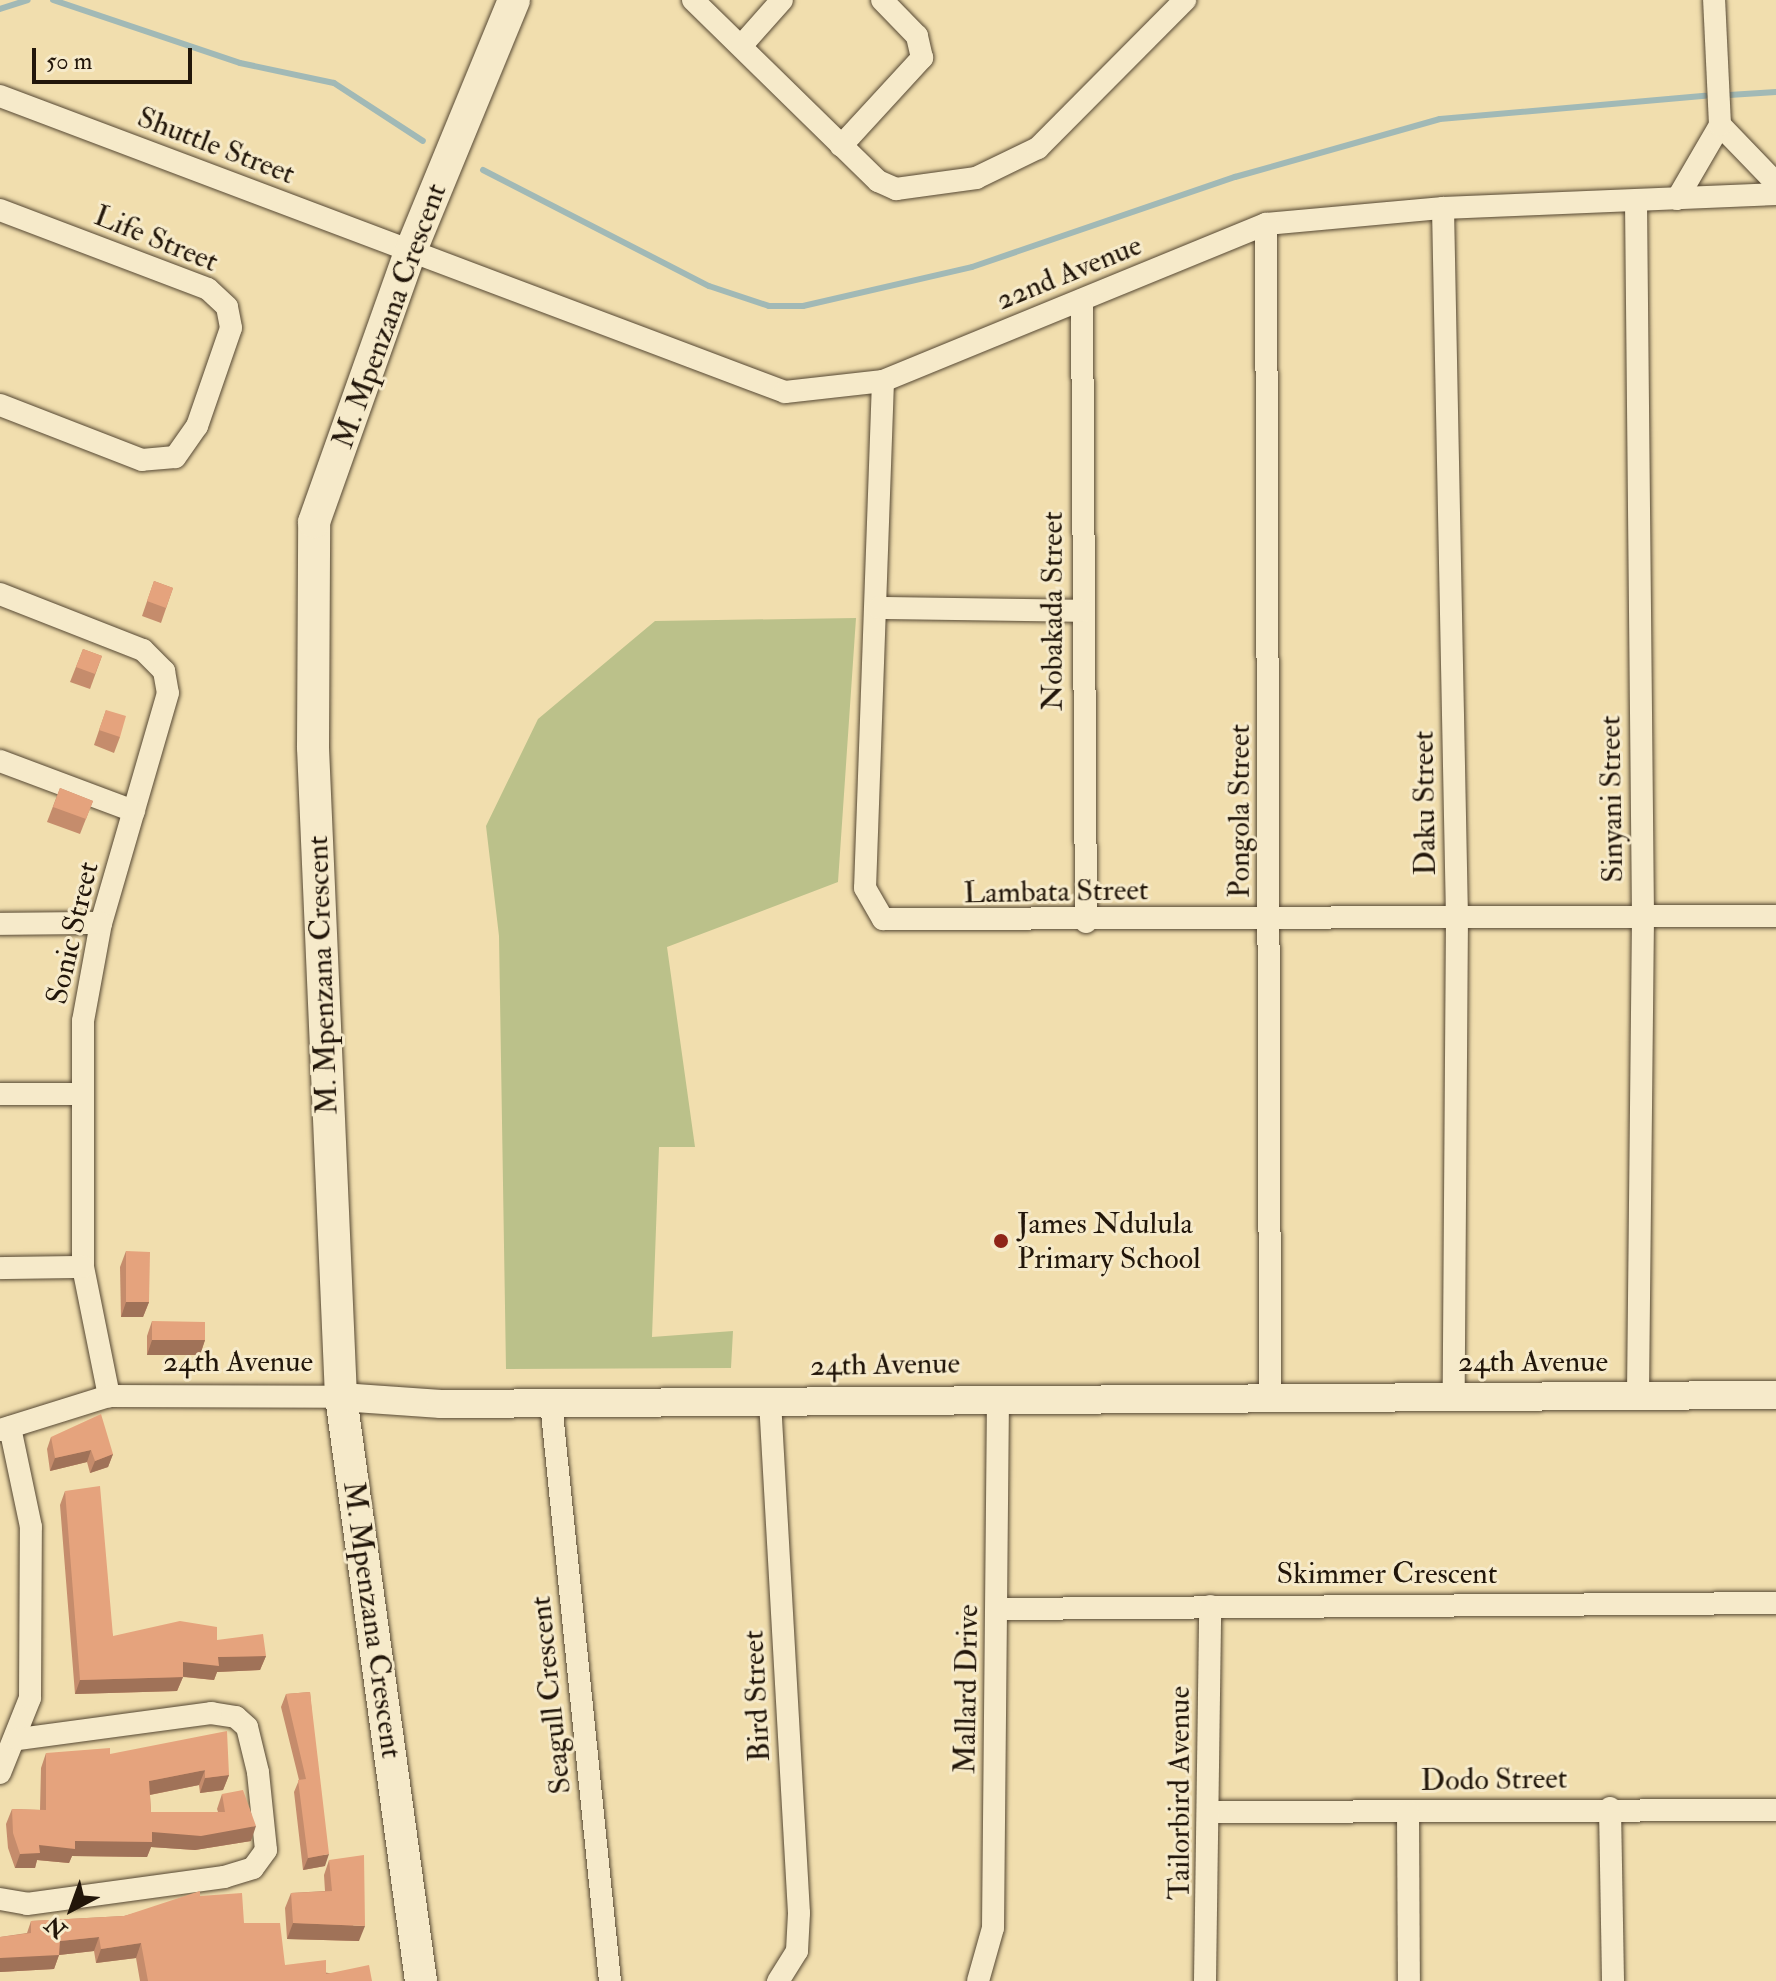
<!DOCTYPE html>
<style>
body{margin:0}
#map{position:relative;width:1776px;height:1981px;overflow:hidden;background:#f1deae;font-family:"IM FELL Double Pica",serif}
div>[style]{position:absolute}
.green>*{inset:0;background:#bbc18a}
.stream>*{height:6px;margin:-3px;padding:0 3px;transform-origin:3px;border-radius:3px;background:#a1b9b6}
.roads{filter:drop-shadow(0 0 2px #564833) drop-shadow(0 0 2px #564833)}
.minor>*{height:22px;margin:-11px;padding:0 11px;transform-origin:11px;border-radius:11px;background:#f6eaca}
.tertiary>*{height:28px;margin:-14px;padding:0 14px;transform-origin:14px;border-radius:14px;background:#f6eaca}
.secondary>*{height:32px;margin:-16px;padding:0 16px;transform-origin:16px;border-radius:16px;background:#f6eaca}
.wall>*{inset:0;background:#c58c6c}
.shaded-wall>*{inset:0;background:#a07258}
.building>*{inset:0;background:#e5a37d}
.dots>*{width:22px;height:22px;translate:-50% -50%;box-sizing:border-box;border:4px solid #f6eaca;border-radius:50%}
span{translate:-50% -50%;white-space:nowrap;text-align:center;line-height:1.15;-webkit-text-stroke:6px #f6eaca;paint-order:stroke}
.street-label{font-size:30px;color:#22160a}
.poi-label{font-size:30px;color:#22160a}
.left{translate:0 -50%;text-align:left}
.north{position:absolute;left:32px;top:1869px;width:80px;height:80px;-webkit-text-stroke:6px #f6eaca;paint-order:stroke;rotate:221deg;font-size:22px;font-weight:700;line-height:32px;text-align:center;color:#22160a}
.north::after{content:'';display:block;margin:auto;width:28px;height:36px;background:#22160a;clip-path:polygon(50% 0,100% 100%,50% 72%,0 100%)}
.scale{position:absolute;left:32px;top:48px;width:160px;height:36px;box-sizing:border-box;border:4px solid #22160a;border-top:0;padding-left:10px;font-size:24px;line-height:28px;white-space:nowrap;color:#22160a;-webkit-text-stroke:6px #f6eaca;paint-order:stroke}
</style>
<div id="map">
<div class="green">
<div style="clip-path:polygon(856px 618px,838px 882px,667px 947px,695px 1147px,659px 1147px,652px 1337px,733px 1331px,731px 1368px,506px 1369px,499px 936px,486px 826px,538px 719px,655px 621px)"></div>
</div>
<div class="stream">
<div style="left:53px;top:0;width:197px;rotate:18.6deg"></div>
<div style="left:240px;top:63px;width:96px;rotate:12deg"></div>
<div style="left:334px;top:83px;width:106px;rotate:33.1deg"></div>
<div style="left:0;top:9px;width:29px;rotate:-18deg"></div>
<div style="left:1729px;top:95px;width:47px;rotate:-3.7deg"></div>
<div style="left:483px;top:170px;width:254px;rotate:27.2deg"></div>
<div style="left:709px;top:286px;width:63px;rotate:18.4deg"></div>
<div style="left:769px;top:306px;width:34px"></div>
<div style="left:803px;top:306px;width:173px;rotate:-13deg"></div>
<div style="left:972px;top:267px;width:278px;rotate:-18.9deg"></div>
<div style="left:1235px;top:177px;width:213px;rotate:-15.8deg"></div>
<div style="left:1440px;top:119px;width:266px;rotate:-5deg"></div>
</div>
<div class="roads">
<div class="minor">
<div style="left:693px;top:0;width:259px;rotate:44.4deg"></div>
<div style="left:878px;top:181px;width:20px;rotate:24deg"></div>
<div style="left:896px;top:189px;width:81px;rotate:-7.8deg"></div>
<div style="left:976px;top:178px;width:69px;rotate:-25.8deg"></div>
<div style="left:1038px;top:148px;width:209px;rotate:-45.2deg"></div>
<div style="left:742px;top:45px;width:60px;rotate:-48.4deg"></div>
<div style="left:0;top:96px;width:839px;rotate:20.66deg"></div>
<div style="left:785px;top:392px;width:99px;rotate:-6.4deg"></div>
<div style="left:883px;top:381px;width:414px;rotate:-22.3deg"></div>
<div style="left:1266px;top:224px;width:178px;rotate:-5.2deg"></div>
<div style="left:1443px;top:208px;width:333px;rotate:-2.4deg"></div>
<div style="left:1720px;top:125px;width:81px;rotate:46deg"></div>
<div style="left:841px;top:146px;width:120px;rotate:-47.4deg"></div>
<div style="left:922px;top:58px;width:23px;rotate:-103deg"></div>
<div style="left:917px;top:36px;width:50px;rotate:-134.2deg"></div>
<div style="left:1677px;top:199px;width:86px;rotate:-59.8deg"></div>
<div style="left:1720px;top:125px;width:125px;rotate:-92.7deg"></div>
<div style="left:1636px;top:201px;width:716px;rotate:89.44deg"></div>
<div style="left:1643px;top:917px;width:479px;rotate:90.6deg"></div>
<div style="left:1443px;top:208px;width:707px;rotate:88.87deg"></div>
<div style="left:1457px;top:915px;width:482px;rotate:90.4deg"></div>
<div style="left:0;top:210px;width:222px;rotate:20.8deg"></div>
<div style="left:208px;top:289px;width:26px;rotate:43deg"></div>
<div style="left:227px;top:307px;width:21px;rotate:79deg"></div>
<div style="left:231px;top:328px;width:104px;rotate:109.1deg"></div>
<div style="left:197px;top:426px;width:38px;rotate:125deg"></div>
<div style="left:175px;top:457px;width:33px;rotate:175deg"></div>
<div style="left:142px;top:460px;width:152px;rotate:-158.8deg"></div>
<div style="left:1266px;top:224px;width:1174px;rotate:89.8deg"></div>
<div style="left:1082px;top:300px;width:622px;rotate:89.63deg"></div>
<div style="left:883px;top:381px;width:507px;rotate:92.03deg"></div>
<div style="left:865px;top:888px;width:36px;rotate:60deg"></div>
<div style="left:883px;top:919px;width:893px;rotate:-0.19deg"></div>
<div style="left:0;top:594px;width:154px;rotate:21.4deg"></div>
<div style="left:143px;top:650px;width:30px;rotate:45deg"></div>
<div style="left:164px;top:671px;width:22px;rotate:80deg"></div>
<div style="left:168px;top:693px;width:240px;rotate:106.2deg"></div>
<div style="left:101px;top:923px;width:100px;rotate:100.4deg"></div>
<div style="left:83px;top:1021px;width:246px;rotate:90deg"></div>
<div style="left:83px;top:1267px;width:132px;rotate:78.6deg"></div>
<div style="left:879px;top:608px;width:204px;rotate:0.8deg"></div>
<div style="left:0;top:761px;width:143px;rotate:20.5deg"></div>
<div style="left:0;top:924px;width:101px;rotate:-0.6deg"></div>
<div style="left:0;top:1094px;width:82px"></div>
<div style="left:0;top:1268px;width:83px;rotate:-0.7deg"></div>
<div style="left:770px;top:1401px;width:513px;rotate:86.76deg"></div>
<div style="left:799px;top:1913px;width:38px;rotate:93deg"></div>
<div style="left:797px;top:1951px;width:36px;rotate:122deg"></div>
<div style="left:551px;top:1403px;width:581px;rotate:84.17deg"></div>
<div style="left:0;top:1430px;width:114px;rotate:-17.3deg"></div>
<div style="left:109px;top:1396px;width:232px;rotate:0.2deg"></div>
<div style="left:999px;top:1609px;width:777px;rotate:-0.44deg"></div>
<div style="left:0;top:1773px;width:81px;rotate:-68.2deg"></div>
<div style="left:30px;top:1698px;width:171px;rotate:-89.7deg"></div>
<div style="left:31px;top:1527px;width:102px;rotate:-101.9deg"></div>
<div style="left:1610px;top:1808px;width:173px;rotate:89deg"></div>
<div style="left:1212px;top:1812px;width:564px;rotate:-0.2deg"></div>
<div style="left:1408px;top:1812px;width:169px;rotate:89.7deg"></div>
<div style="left:0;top:1899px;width:27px;rotate:10deg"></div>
<div style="left:27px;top:1904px;width:199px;rotate:-7.8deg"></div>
<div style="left:224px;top:1877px;width:30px;rotate:-17deg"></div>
<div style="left:253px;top:1868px;width:22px;rotate:-54deg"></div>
<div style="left:266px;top:1850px;width:78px;rotate:-95.9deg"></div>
<div style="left:258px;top:1772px;width:46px;rotate:-103.7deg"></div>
<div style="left:247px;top:1727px;width:15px;rotate:-138deg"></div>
<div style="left:236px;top:1717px;width:25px;rotate:-171deg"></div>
<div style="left:211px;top:1713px;width:195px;rotate:172.3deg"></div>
<div style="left:978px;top:1981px;width:55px;rotate:-74.2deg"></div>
<div style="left:993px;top:1928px;width:531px;rotate:-89.46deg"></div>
<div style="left:1205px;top:1981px;width:375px;rotate:-89.2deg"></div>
</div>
<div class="tertiary">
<div style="left:341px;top:1397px;width:100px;rotate:4deg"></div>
<div style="left:441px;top:1404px;width:1335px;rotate:-0.39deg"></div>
</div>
<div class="secondary">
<div style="left:421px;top:1981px;width:589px;rotate:-97.8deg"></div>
<div style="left:341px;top:1397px;width:651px;rotate:-92.47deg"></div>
<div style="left:313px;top:747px;width:225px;rotate:-89.7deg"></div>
<div style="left:314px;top:522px;width:289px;rotate:-70.4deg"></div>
<div style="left:411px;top:250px;width:270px;rotate:-67.6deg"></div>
</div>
</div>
<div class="wall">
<div style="clip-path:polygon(154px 581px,173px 588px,161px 623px,142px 616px)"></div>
<div style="clip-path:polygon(83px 649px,102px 656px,90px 689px,70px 682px)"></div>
<div style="clip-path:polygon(106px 710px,120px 737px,114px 753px,94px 745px)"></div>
<div style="clip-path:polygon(60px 788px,93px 801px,80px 834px,47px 822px)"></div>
<div style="clip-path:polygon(126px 1251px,149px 1302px,143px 1317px,121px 1317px,120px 1267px)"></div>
<div style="clip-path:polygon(152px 1321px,205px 1340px,200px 1355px,147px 1355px,147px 1336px)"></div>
<div style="clip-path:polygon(51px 1437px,113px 1454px,108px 1467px,90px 1473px,87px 1462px,50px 1471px,47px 1449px)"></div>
<div style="clip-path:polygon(65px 1491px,113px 1636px,217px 1640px,266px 1656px,260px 1670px,217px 1672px,214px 1680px,183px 1677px,177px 1691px,75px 1694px,60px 1505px)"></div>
<div style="clip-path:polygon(310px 1692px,325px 1866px,303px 1870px,294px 1792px,299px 1780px,281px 1707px,286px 1694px)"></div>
<div style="clip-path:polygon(46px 1753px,110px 1754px,229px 1775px,223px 1790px,200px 1793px,199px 1785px,150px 1795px,151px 1812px,218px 1812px,217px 1809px,222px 1794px,251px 1841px,195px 1850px,151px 1847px,147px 1857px,72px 1856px,69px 1863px,37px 1860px,35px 1868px,15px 1868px,8px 1848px,6px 1824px,12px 1809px,40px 1810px,41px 1768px)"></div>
<div style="clip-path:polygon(329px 1860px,359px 1941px,287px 1939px,285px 1908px,291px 1893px,325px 1891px,324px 1875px)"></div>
<div style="clip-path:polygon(200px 1896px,244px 1923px,285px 1965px,372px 1981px,140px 1981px,136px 1958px,96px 1963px,94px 1951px,59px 1955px,54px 1969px,0 1972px,0 1937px,27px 1933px,31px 1921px,124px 1916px)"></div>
</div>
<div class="shaded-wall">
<div style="clip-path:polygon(126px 1302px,149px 1302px,143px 1317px,121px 1317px)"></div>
<div style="clip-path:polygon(152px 1340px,205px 1340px,200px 1355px,147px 1355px)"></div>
<div style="clip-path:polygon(91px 1450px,87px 1462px,50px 1471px,55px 1458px)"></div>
<div style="clip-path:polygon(113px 1454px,108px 1467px,90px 1473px,95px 1461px)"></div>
<div style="clip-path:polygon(266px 1656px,260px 1670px,217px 1672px,214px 1680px,177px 1676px,183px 1662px,218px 1657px)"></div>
<div style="clip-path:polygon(183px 1677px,177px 1691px,75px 1694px,80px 1680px)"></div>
<div style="clip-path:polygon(205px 1770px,199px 1785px,144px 1796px,149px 1781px)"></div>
<div style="clip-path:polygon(229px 1775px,223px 1790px,200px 1793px,205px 1778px)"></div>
<div style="clip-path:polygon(256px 1826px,251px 1841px,195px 1850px,151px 1847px,147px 1857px,72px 1856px,69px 1863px,37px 1860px,35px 1868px,15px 1868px,20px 1854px,39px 1845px,152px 1832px)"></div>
<div style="clip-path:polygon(329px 1854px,325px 1866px,303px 1870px,308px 1858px)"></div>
<div style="clip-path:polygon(293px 1923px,365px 1926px,359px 1941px,287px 1939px)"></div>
<div style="clip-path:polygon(99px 1937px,94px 1951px,59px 1955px,54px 1969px,0 1972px,0 1958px,60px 1941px)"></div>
<div style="clip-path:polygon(141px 1943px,136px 1958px,96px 1963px,101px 1949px)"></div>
</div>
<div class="building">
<div style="clip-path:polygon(154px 581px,173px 588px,166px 608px,147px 601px)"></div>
<div style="clip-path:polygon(83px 649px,102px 656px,95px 674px,76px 667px)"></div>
<div style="clip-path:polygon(106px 710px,126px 716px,120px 737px,99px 730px)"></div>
<div style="clip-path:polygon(60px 788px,93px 801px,86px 819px,53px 807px)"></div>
<div style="clip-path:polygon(126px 1251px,150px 1252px,149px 1302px,126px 1302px)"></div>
<div style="clip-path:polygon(152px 1321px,205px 1322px,205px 1340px,152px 1340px)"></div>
<div style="clip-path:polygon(101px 1414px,113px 1454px,95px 1461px,91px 1450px,55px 1458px,51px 1437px)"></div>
<div style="clip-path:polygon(100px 1486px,113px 1636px,180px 1621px,217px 1627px,217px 1640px,263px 1634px,266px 1656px,218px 1657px,219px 1666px,183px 1662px,183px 1677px,80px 1680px,65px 1491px)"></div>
<div style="clip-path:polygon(310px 1692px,329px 1854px,308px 1858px,298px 1780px,306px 1779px,286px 1694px)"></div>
<div style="clip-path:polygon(227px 1731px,229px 1775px,205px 1778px,205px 1770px,149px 1781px,151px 1812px,225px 1812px,222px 1794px,243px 1790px,256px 1826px,201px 1836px,152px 1832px,152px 1842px,75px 1841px,75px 1849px,39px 1845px,40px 1853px,20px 1854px,13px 1833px,12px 1809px,46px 1810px,46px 1753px,110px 1748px,110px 1754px)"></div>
<div style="clip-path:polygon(364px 1855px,365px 1926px,293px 1923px,291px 1893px,332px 1891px,329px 1860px)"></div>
<div style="clip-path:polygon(200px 1891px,200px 1896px,242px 1893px,244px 1923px,280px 1923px,285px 1965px,326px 1960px,326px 1974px,369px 1965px,372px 1981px,148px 1981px,141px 1943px,101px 1949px,99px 1937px,60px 1941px,59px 1955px,0 1958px,0 1937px,31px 1933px,31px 1921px,124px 1916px)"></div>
</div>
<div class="dots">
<div style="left:1001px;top:1241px;background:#8f2418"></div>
</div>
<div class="street-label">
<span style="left:216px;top:146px;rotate:21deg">Shuttle Street</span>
<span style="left:156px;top:239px;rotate:22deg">Life Street</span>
<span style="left:1069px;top:273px;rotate:-22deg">22nd Avenue</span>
<span style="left:390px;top:316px;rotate:-70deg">M. Mpenzana Crescent</span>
<span style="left:1053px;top:611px;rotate:-90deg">Nobakada Street</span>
<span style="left:1612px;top:799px;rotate:-91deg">Sinyani Street</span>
<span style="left:1425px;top:803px;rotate:-91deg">Daku Street</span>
<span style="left:1240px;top:811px;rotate:-90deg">Pongola Street</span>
<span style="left:1056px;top:892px;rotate:-1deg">Lambata Street</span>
<span style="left:73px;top:933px;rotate:-77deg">Sonic Street</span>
<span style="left:323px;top:975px;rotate:-92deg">M. Mpenzana Crescent</span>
<span style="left:238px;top:1362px">24th Avenue</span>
<span style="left:1533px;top:1362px">24th Avenue</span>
<span style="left:885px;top:1365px;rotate:-1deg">24th Avenue</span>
<span style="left:1387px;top:1574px">Skimmer Crescent</span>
<span style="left:372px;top:1620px;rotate:82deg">M. Mpenzana Crescent</span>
<span style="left:967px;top:1689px;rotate:-89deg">Mallard Drive</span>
<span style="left:551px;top:1695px;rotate:-96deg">Seagull Crescent</span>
<span style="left:757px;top:1696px;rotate:-93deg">Bird Street</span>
<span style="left:1494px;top:1780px;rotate:-1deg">Dodo Street</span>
<span style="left:1180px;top:1793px;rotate:-90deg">Tailorbird Avenue</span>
</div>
<div class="poi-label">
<span class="left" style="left:1017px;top:1241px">James Ndulula<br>Primary School</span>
</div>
<div class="north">N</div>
<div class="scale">50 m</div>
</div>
